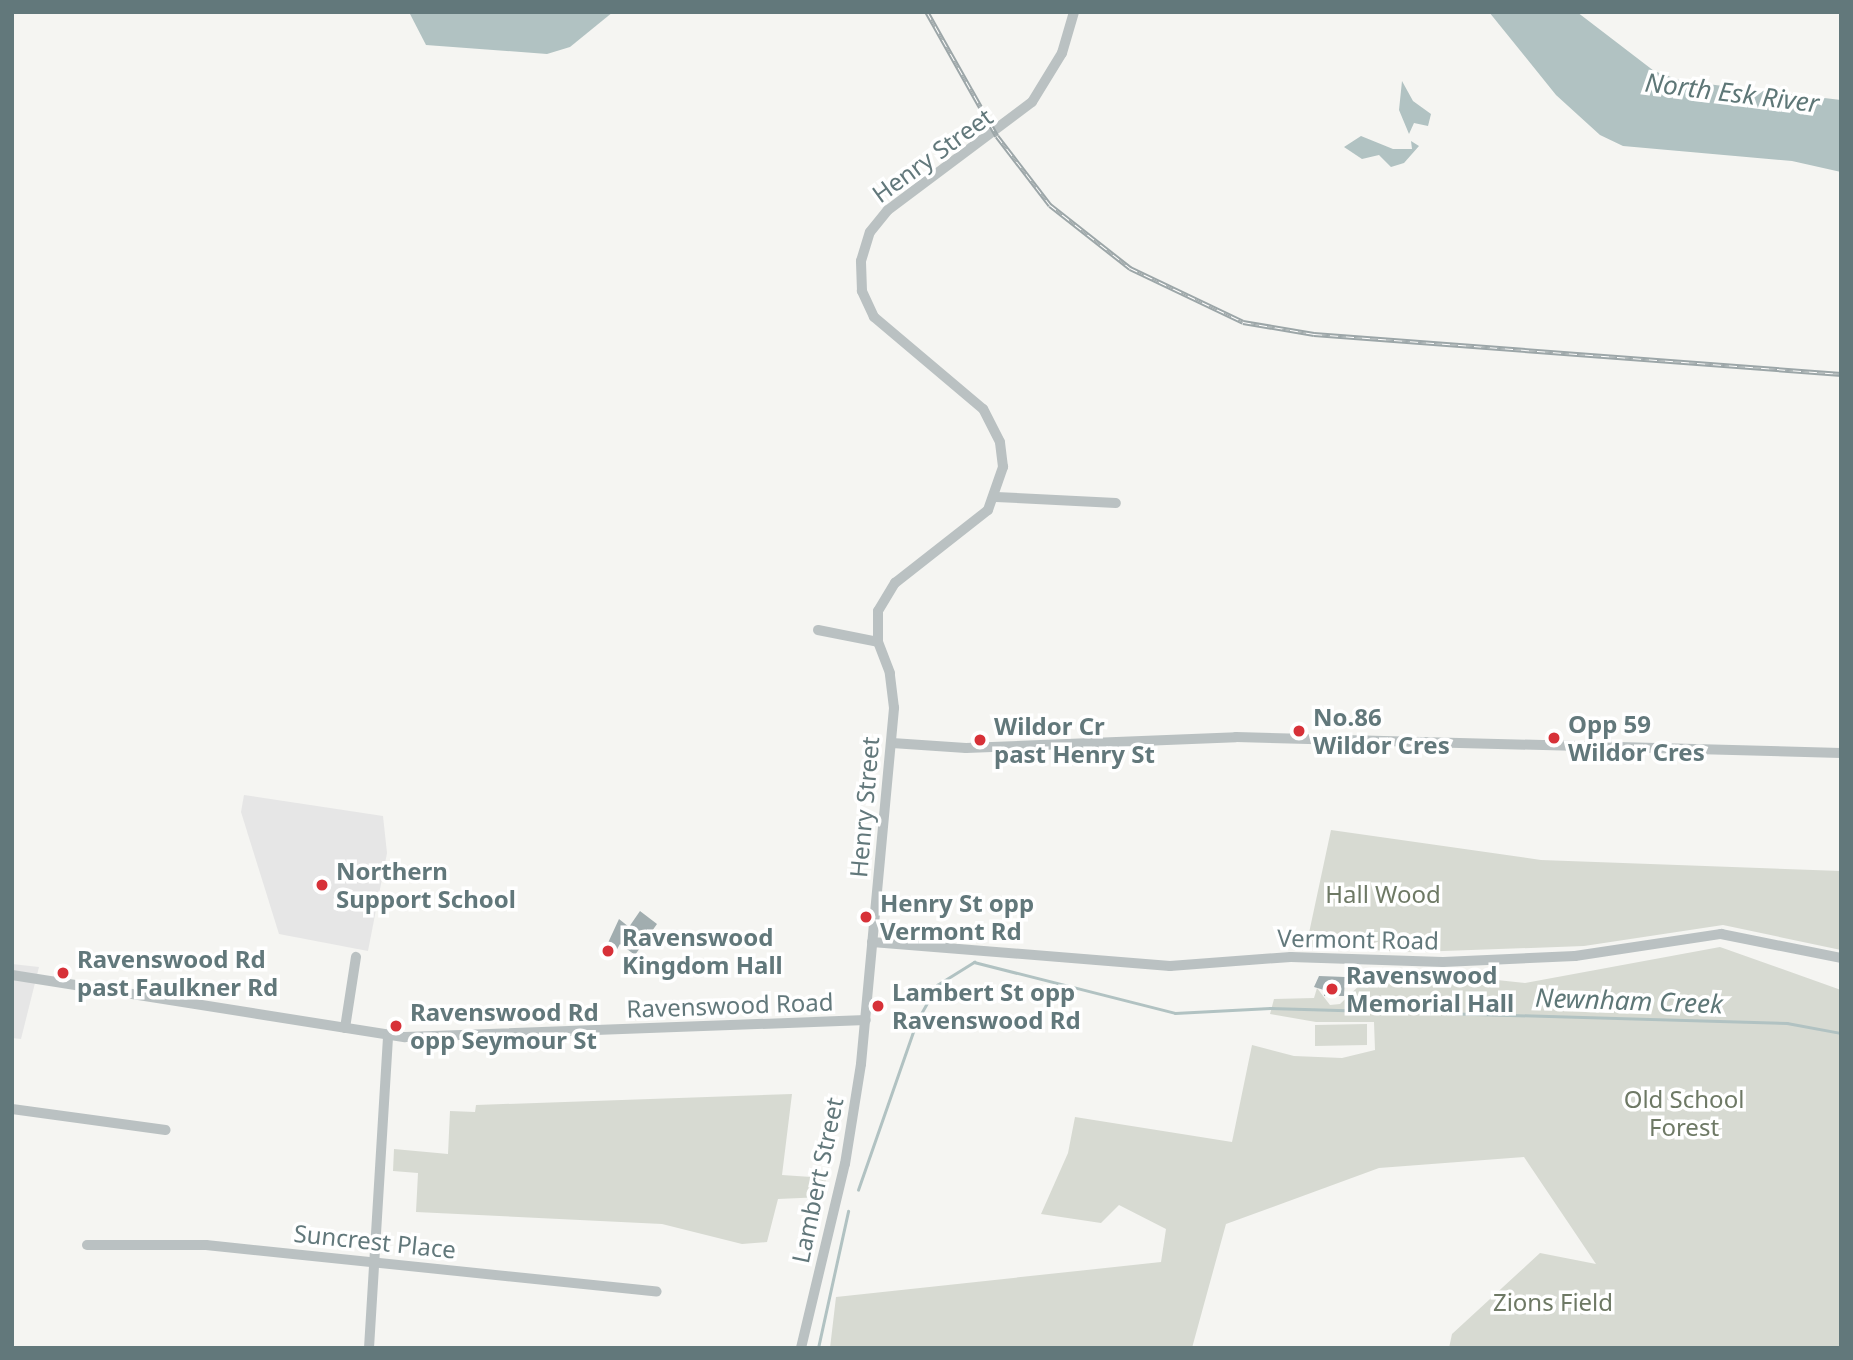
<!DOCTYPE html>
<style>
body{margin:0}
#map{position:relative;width:1853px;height:1360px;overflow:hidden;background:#f5f5f2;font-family:"Noto Sans",sans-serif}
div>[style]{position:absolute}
.built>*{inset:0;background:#e6e6e6}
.green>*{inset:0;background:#d7dad2}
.water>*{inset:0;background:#b1c2c2}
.stream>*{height:2.5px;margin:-1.25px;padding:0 1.25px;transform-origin:1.25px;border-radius:1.25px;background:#b1c2c2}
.building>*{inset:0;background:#a1adaf}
.minor>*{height:10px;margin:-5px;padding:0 5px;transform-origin:5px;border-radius:5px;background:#bac1c2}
.rail>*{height:5px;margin-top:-2.5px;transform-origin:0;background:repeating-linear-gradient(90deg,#fff 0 8px,#9ca6a8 0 16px);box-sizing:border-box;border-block:2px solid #9ca6a8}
.dots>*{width:19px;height:19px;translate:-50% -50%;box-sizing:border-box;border:4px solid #fff;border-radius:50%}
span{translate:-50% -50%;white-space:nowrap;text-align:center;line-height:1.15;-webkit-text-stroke:7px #fff;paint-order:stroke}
.street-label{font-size:24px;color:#62787b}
.poi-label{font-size:24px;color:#62787b;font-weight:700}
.left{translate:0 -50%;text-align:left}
.park-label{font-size:24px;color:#6e7965}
.water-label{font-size:26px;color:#5e7777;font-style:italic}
.frame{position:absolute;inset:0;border:14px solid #62787b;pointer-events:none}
</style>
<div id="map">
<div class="built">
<div style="clip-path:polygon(244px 795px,383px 816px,387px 853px,368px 951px,279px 934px,241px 812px)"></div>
<div style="clip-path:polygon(12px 964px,39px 967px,21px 1039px,12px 1038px)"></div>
</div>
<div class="green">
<div style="clip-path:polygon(1331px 830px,1541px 860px,1841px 871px,1841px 950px,1723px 925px,1584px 946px,1416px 952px,1306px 947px)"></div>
<div style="clip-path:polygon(1720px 947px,1841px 990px,1841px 1348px,1449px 1348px,1452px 1334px,1540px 1253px,1596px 1264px,1524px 1157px,1379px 1168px,1226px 1224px,1192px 1348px,830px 1348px,836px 1297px,1161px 1262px,1166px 1229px,1119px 1205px,1101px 1223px,1041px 1214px,1068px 1153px,1075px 1117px,1232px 1142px,1252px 1045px,1294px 1056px,1342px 1058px,1375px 1050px,1374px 1022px,1316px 1022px,1270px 1014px,1274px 999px,1314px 998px,1317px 988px,1330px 1005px,1340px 1004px,1366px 979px,1450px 975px,1525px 983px)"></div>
<div style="clip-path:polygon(1367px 1024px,1367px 1045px,1315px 1046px,1315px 1025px)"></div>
<div style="clip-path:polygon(792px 1094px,782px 1175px,826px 1178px,823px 1197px,778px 1199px,767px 1242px,742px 1244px,662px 1224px,416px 1212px,418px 1173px,393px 1171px,394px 1149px,448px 1154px,450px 1111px,475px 1112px,476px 1105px)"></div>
</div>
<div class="water">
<div style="clip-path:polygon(409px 12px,613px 12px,570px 47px,547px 54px,426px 45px)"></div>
<div style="clip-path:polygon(1489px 12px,1577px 12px,1654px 71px,1682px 81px,1841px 100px,1841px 172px,1792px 161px,1623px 146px,1600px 135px,1556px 95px)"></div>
<div style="clip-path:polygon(1402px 81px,1413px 101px,1431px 114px,1428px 126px,1414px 123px,1409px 134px,1399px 110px)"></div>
<div style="clip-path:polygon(1361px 136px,1393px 149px,1412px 149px,1411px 141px,1419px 146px,1404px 163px,1391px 167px,1379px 155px,1362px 159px,1344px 147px)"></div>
</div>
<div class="stream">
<div style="left:858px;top:1190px;width:179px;rotate:-70.8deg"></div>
<div style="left:917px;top:1021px;width:41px;rotate:-60.9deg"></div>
<div style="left:937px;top:985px;width:44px;rotate:-31.9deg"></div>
<div style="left:974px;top:962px;width:207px;rotate:14.2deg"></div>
<div style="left:1175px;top:1013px;width:95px;rotate:-3deg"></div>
<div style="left:1270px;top:1008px;width:517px;rotate:1.66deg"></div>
<div style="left:1787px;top:1023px;width:55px;rotate:10.5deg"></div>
<div style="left:818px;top:1348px;width:140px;rotate:-77.6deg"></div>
</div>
<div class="building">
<div style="clip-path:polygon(640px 911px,657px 924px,635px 955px,620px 944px,616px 951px,607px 945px,619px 919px,629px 927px)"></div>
<div style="clip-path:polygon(1319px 976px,1345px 977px,1344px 996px,1324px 996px,1324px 990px,1314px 987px)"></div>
</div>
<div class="minor">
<div style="left:996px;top:497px;width:120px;rotate:2.9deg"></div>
<div style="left:818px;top:630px;width:61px;rotate:11.3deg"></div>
<div style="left:892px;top:743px;width:74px;rotate:3.9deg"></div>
<div style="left:966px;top:748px;width:270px;rotate:-2.3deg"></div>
<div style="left:1236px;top:737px;width:605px;rotate:1.51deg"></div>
<div style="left:872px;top:942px;width:299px;rotate:4.6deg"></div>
<div style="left:1170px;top:966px;width:121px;rotate:-4.3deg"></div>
<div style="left:1291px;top:957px;width:152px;rotate:1.9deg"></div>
<div style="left:1443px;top:962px;width:132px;rotate:-2.6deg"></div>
<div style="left:1575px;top:956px;width:148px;rotate:-8.6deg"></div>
<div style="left:1721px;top:934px;width:122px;rotate:11.3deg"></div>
<div style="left:12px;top:975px;width:398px;rotate:9deg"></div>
<div style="left:405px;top:1037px;width:461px;rotate:-2.1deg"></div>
<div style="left:345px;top:1028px;width:72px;rotate:-81.2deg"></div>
<div style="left:12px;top:1109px;width:155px;rotate:7.8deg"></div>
<div style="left:87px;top:1245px;width:119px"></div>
<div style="left:206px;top:1245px;width:453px;rotate:5.9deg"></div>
<div style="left:369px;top:1348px;width:313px;rotate:-86.5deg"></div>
<div style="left:801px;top:1348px;width:189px;rotate:-76.6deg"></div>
<div style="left:845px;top:1164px;width:101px;rotate:-80.9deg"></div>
<div style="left:861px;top:1064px;width:358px;rotate:-84.7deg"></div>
<div style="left:894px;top:708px;width:35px;rotate:-97deg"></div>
<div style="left:890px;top:673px;width:33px;rotate:-111deg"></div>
<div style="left:878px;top:642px;width:31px;rotate:-90deg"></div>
<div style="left:878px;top:611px;width:33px;rotate:-59deg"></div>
<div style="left:895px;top:583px;width:118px;rotate:-38.1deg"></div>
<div style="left:988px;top:510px;width:46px;rotate:-70.8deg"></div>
<div style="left:1003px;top:467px;width:25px;rotate:-97deg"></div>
<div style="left:1000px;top:442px;width:37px;rotate:-117deg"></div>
<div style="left:983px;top:409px;width:143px;rotate:-139.8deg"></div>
<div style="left:874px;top:317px;width:29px;rotate:-115deg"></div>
<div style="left:862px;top:291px;width:30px;rotate:-92deg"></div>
<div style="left:861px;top:261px;width:30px;rotate:-73deg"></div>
<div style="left:870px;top:232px;width:28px;rotate:-51deg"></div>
<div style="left:888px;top:210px;width:180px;rotate:-36.9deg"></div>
<div style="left:1032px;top:102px;width:57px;rotate:-58.5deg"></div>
<div style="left:1062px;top:53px;width:43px;rotate:-73.7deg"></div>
</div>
<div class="rail">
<div style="left:927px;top:12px;width:142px;rotate:60.6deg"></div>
<div style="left:997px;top:136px;width:87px;rotate:52.5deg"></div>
<div style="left:1050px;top:205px;width:102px;rotate:38.2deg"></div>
<div style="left:1130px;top:268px;width:125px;rotate:25.5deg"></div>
<div style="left:1243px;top:322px;width:72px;rotate:9.6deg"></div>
<div style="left:1314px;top:334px;width:529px;rotate:4.34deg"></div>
</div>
<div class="dots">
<div style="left:1299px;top:731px;background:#d73138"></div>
<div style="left:1554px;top:738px;background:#d73138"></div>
<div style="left:980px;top:740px;background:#d73138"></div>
<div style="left:322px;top:885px;background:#d73138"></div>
<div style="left:866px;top:917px;background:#d73138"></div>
<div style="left:608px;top:951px;background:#d73138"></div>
<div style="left:63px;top:973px;background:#d73138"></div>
<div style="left:1332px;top:989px;background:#d73138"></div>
<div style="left:878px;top:1006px;background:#d73138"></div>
<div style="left:396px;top:1026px;background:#d73138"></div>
</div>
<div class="street-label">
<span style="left:932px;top:155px;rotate:-36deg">Henry Street</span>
<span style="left:864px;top:807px;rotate:-85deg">Henry Street</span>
<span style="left:1358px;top:939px;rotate:1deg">Vermont Road</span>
<span style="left:730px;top:1005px;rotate:-2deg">Ravenswood Road</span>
<span style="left:817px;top:1180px;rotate:-78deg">Lambert Street</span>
<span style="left:375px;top:1241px;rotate:6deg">Suncrest Place</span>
</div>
<div class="poi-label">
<span class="left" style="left:1313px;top:731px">No.86<br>Wildor Cres</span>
<span class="left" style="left:1568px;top:738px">Opp 59<br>Wildor Cres</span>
<span class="left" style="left:994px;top:740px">Wildor Cr<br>past Henry St</span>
<span class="left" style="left:336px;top:885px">Northern<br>Support School</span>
<span class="left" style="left:880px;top:917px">Henry St opp<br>Vermont Rd</span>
<span class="left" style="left:622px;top:951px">Ravenswood<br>Kingdom Hall</span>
<span class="left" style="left:77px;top:973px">Ravenswood Rd<br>past Faulkner Rd</span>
<span class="left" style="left:1346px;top:989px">Ravenswood<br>Memorial Hall</span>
<span class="left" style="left:892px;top:1006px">Lambert St opp<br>Ravenswood Rd</span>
<span class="left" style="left:410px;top:1026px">Ravenswood Rd<br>opp Seymour St</span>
</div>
<div class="park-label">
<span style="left:1383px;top:894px">Hall Wood</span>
<span style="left:1684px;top:1113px">Old School<br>Forest</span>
<span style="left:1553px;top:1302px">Zions Field</span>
</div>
<div class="water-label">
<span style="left:1732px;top:93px;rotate:7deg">North Esk River</span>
<span style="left:1629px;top:1001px;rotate:2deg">Newnham Creek</span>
</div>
<div class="frame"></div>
</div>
